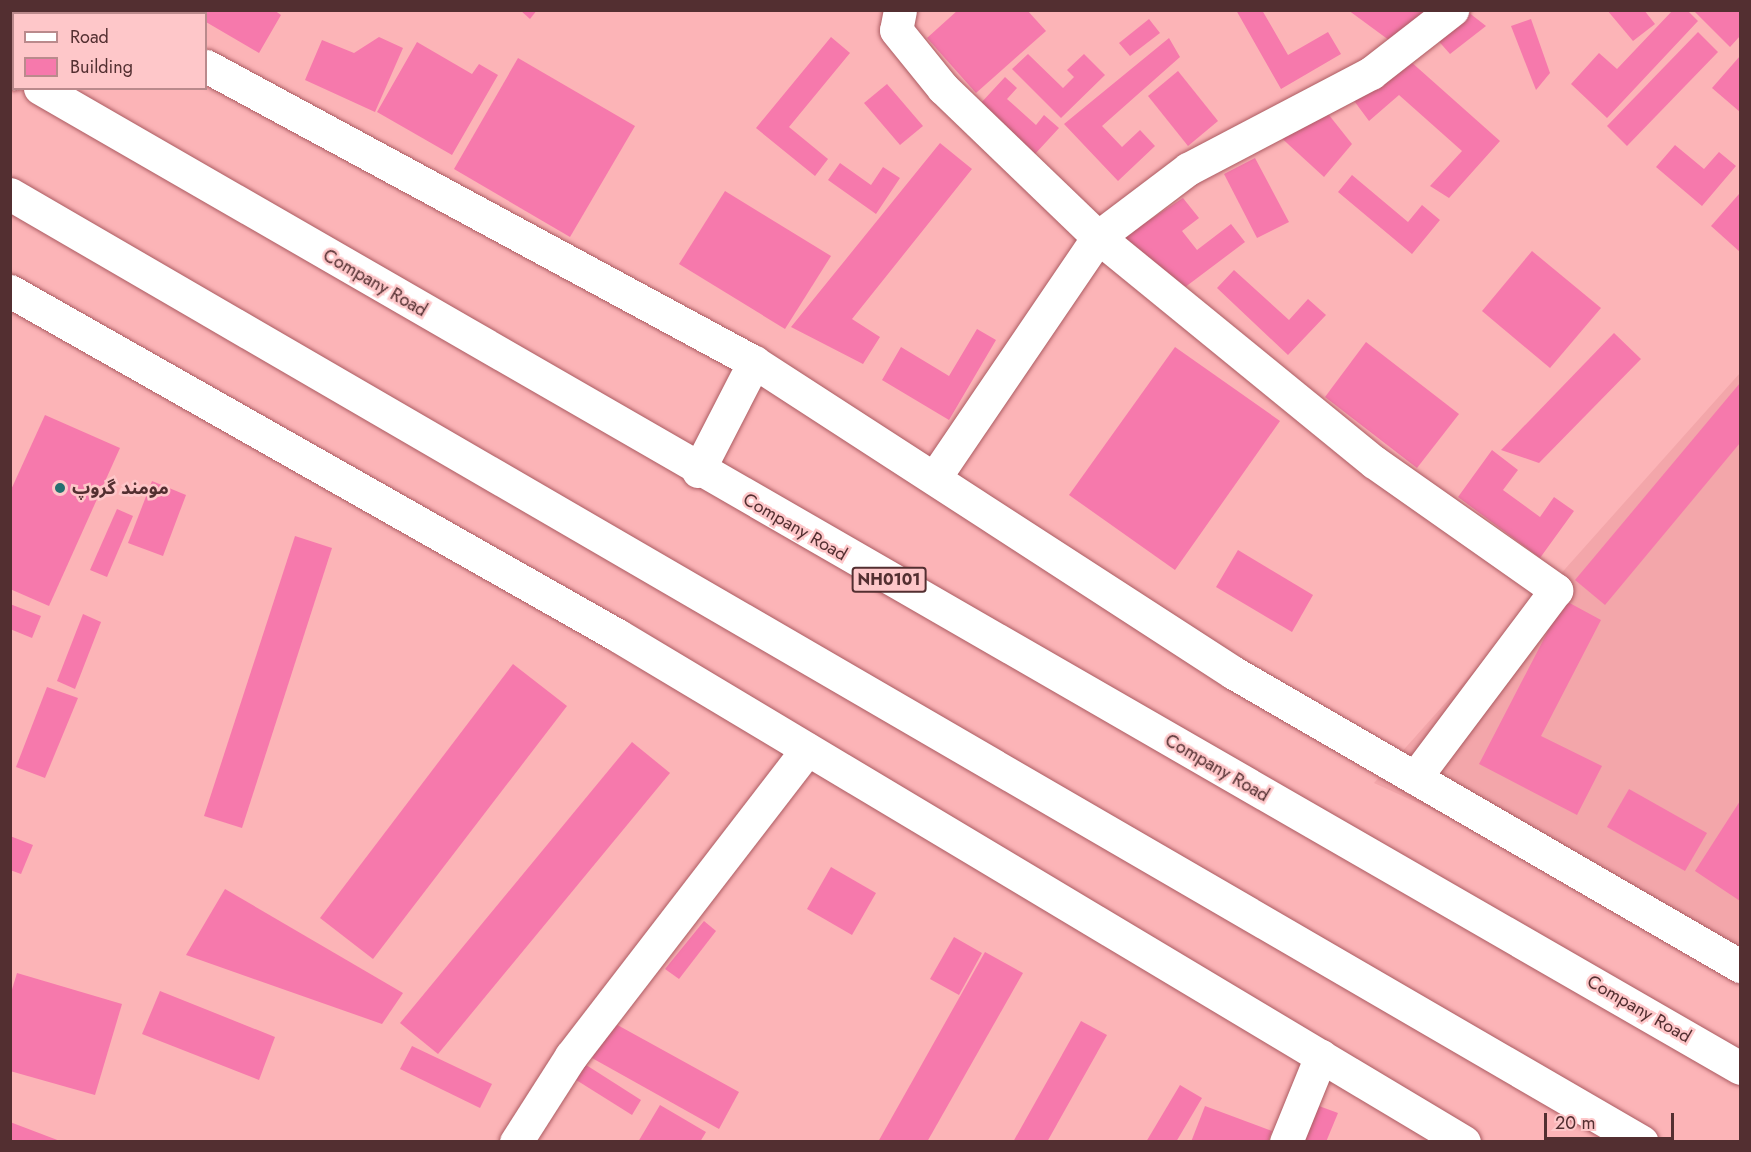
<!DOCTYPE html>
<meta charset="utf-8">
<style>
body{margin:0}
#map{position:relative;width:1751px;height:1152px;overflow:hidden;background:#fcb4b7;font-family:Jost,"Noto Sans Arabic",sans-serif}
div>[style]{position:absolute}
.built>*{inset:0;background:#f3a6aa}
.building>*{inset:0;background:#f679ac}
.roads{filter:drop-shadow(0 0 2px #ab5b61) drop-shadow(0 0 2px #ab5b61)}
.minor>*{height:33px;margin:-16.5px;padding:0 16.5px;transform-origin:16.5px;border-radius:16.5px;background:#fff}
.highway>*{height:33px;margin:-16.5px;padding:0 16.5px;transform-origin:16.5px;border-radius:16.5px;background:#fff}
.dots>*{width:16px;height:16px;translate:-50% -50%;box-sizing:border-box;border:3px solid #fec7c9;border-radius:50%}
span{translate:-50% -50%;white-space:nowrap;text-align:center;line-height:1.15;-webkit-text-stroke:5px #fec7c9;paint-order:stroke}
.shield-label span{padding:2px 4px;background:#fec7c9;border:2px solid;border-radius:4px;-webkit-text-stroke-width:0}
.shield-label{font-size:16px;color:#532f31;font-weight:700}
.street-label{font-size:18px;color:#532f31}
.poi-label{font-size:18px;color:#532f31;font-weight:700}
.left{translate:0 -50%;text-align:left}
.frame{position:absolute;inset:0;border:12px solid #532f31;pointer-events:none}
.legend{position:absolute;left:12px;top:12px;width:195px;height:78px;box-sizing:border-box;background:#fec7c9;border:2px solid #ba8a8c;margin:0;padding:8px 10px;list-style:none;font-size:18px;color:#532f31}
.legend li{display:flex;align-items:center;gap:12px;height:30px}
.legend b{width:30px;border:2px solid #ba8a8c}
.scale{position:absolute;left:1544px;top:1113px;width:130px;height:27px;box-sizing:border-box;border:3px solid #532f31;border-top:0;padding-left:8px;font-size:18px;line-height:21px;white-space:nowrap;color:#532f31;-webkit-text-stroke:4px #fec7c9;paint-order:stroke}
</style>
<div id="map">
<div class="built">
<div style="clip-path:polygon(1740px 373px,1740px 950px,1374px 783px)"></div>
</div>
<div class="building">
<div style="clip-path:polygon(186px 10px,274px 10px,281px 15px,259px 53px,206px 22px,206px 14px)"></div>
<div style="clip-path:polygon(520px 10px,537px 10px,530px 19px)"></div>
<div style="clip-path:polygon(958px 10px,1027px 10px,1046px 31px,976px 93px,927px 38px)"></div>
<div style="clip-path:polygon(1236px 10px,1262px 10px,1288px 55px,1328px 32px,1341px 54px,1281px 89px)"></div>
<div style="clip-path:polygon(1348px 10px,1433px 10px,1397px 46px)"></div>
<div style="clip-path:polygon(1607px 10px,1644px 10px,1655px 24px,1633px 41px)"></div>
<div style="clip-path:polygon(1673px 10px,1687px 10px,1698px 21px,1607px 118px,1571px 84px,1599px 53px,1617px 69px)"></div>
<div style="clip-path:polygon(1693px 10px,1740px 10px,1740px 36px,1730px 47px)"></div>
<div style="clip-path:polygon(1468px 12px,1486px 26px,1450px 54px,1435px 37px)"></div>
<div style="clip-path:polygon(1149px 19px,1160px 33px,1130px 56px,1119px 43px)"></div>
<div style="clip-path:polygon(1531px 19px,1550px 73px,1536px 90px,1511px 26px)"></div>
<div style="clip-path:polygon(1698px 32px,1718px 52px,1627px 146px,1607px 126px)"></div>
<div style="clip-path:polygon(379px 37px,403px 48px,375px 112px,305px 80px,322px 40px,354px 53px)"></div>
<div style="clip-path:polygon(831px 37px,850px 53px,789px 127px,828px 159px,815px 176px,756px 128px)"></div>
<div style="clip-path:polygon(1169px 38px,1180px 57px,1102px 126px,1122px 147px,1140px 130px,1155px 146px,1118px 181px,1064px 124px)"></div>
<div style="clip-path:polygon(417px 42px,472px 74px,479px 64px,498px 75px,452px 155px,377px 112px)"></div>
<div style="clip-path:polygon(1028px 54px,1063px 88px,1074px 77px,1067px 70px,1084px 54px,1105px 75px,1061px 118px,1012px 69px)"></div>
<div style="clip-path:polygon(1740px 56px,1740px 112px,1712px 88px)"></div>
<div style="clip-path:polygon(518px 58px,635px 126px,570px 237px,454px 169px)"></div>
<div style="clip-path:polygon(1410px 61px,1500px 141px,1449px 198px,1430px 186px,1462px 151px,1399px 95px,1369px 121px,1352px 98px)"></div>
<div style="clip-path:polygon(1178px 71px,1218px 121px,1188px 146px,1148px 96px)"></div>
<div style="clip-path:polygon(1005px 77px,1017px 88px,1007px 99px,1036px 125px,1044px 115px,1059px 128px,1035px 154px,980px 104px)"></div>
<div style="clip-path:polygon(887px 84px,923px 126px,900px 145px,864px 103px)"></div>
<div style="clip-path:polygon(1325px 110px,1352px 144px,1324px 177px,1276px 133px)"></div>
<div style="clip-path:polygon(940px 143px,972px 169px,852px 319px,880px 337px,863px 364px,791px 327px)"></div>
<div style="clip-path:polygon(1675px 145px,1704px 169px,1719px 152px,1736px 166px,1702px 206px,1656px 167px)"></div>
<div style="clip-path:polygon(1255px 158px,1289px 222px,1257px 238px,1224px 174px)"></div>
<div style="clip-path:polygon(840px 163px,871px 185px,883px 167px,900px 178px,876px 214px,828px 180px)"></div>
<div style="clip-path:polygon(1352px 175px,1408px 222px,1422px 205px,1440px 220px,1412px 254px,1338px 192px)"></div>
<div style="clip-path:polygon(725px 191px,831px 256px,785px 329px,679px 264px)"></div>
<div style="clip-path:polygon(1739px 194px,1740px 195px,1740px 252px,1711px 226px)"></div>
<div style="clip-path:polygon(1183px 198px,1199px 218px,1182px 231px,1197px 250px,1231px 224px,1245px 242px,1176px 294px,1108px 234px,1129px 214px,1148px 221px)"></div>
<div style="clip-path:polygon(1532px 251px,1601px 308px,1550px 368px,1482px 311px)"></div>
<div style="clip-path:polygon(1234px 270px,1289px 320px,1308px 299px,1326px 315px,1288px 355px,1217px 288px)"></div>
<div style="clip-path:polygon(977px 329px,996px 340px,949px 420px,882px 380px,901px 347px,949px 376px)"></div>
<div style="clip-path:polygon(1614px 333px,1641px 359px,1539px 463px,1501px 450px)"></div>
<div style="clip-path:polygon(1366px 342px,1459px 414px,1417px 468px,1325px 397px)"></div>
<div style="clip-path:polygon(1175px 347px,1280px 421px,1175px 570px,1069px 495px)"></div>
<div style="clip-path:polygon(1740px 383px,1740px 443px,1605px 605px,1575px 580px)"></div>
<div style="clip-path:polygon(45px 415px,120px 448px,49px 606px,10px 589px,10px 492px)"></div>
<div style="clip-path:polygon(1492px 450px,1518px 470px,1503px 490px,1540px 517px,1554px 497px,1574px 511px,1540px 558px,1458px 497px)"></div>
<div style="clip-path:polygon(152px 481px,186px 495px,163px 556px,128px 543px)"></div>
<div style="clip-path:polygon(117px 509px,133px 516px,107px 577px,90px 570px)"></div>
<div style="clip-path:polygon(295px 536px,332px 548px,242px 828px,204px 816px)"></div>
<div style="clip-path:polygon(1238px 550px,1313px 595px,1292px 632px,1216px 587px)"></div>
<div style="clip-path:polygon(1564px 600px,1601px 620px,1541px 736px,1602px 766px,1577px 815px,1479px 764px)"></div>
<div style="clip-path:polygon(10px 604px,41px 616px,32px 638px,10px 629px)"></div>
<div style="clip-path:polygon(83px 614px,101px 622px,75px 689px,57px 681px)"></div>
<div style="clip-path:polygon(513px 664px,567px 706px,373px 959px,320px 918px)"></div>
<div style="clip-path:polygon(47px 687px,78px 698px,45px 778px,16px 767px)"></div>
<div style="clip-path:polygon(632px 742px,670px 773px,438px 1054px,400px 1023px)"></div>
<div style="clip-path:polygon(1629px 789px,1707px 833px,1685px 871px,1607px 827px)"></div>
<div style="clip-path:polygon(1740px 801px,1740px 901px,1695px 871px)"></div>
<div style="clip-path:polygon(10px 836px,33px 845px,21px 874px,10px 870px)"></div>
<div style="clip-path:polygon(831px 867px,876px 893px,852px 935px,807px 909px)"></div>
<div style="clip-path:polygon(225px 889px,403px 993px,382px 1024px,186px 955px)"></div>
<div style="clip-path:polygon(704px 921px,716px 931px,679px 979px,665px 969px)"></div>
<div style="clip-path:polygon(954px 937px,982px 953px,959px 995px,930px 979px)"></div>
<div style="clip-path:polygon(985px 952px,1023px 973px,927px 1142px,878px 1142px)"></div>
<div style="clip-path:polygon(17px 973px,122px 1004px,95px 1095px,10px 1071px,10px 996px)"></div>
<div style="clip-path:polygon(160px 991px,275px 1037px,259px 1080px,142px 1034px)"></div>
<div style="clip-path:polygon(1081px 1021px,1107px 1035px,1047px 1142px,1013px 1142px)"></div>
<div style="clip-path:polygon(612px 1022px,739px 1092px,719px 1129px,592px 1058px)"></div>
<div style="clip-path:polygon(412px 1046px,492px 1084px,480px 1108px,400px 1069px)"></div>
<div style="clip-path:polygon(583px 1063px,641px 1100px,632px 1115px,573px 1078px)"></div>
<div style="clip-path:polygon(1180px 1085px,1202px 1098px,1176px 1142px,1146px 1142px)"></div>
<div style="clip-path:polygon(1308px 1102px,1338px 1113px,1326px 1142px,1293px 1142px)"></div>
<div style="clip-path:polygon(660px 1105px,706px 1132px,700px 1142px,638px 1142px)"></div>
<div style="clip-path:polygon(1205px 1106px,1272px 1131px,1268px 1142px,1191px 1142px)"></div>
<div style="clip-path:polygon(10px 1122px,60px 1141px,60px 1142px,10px 1142px)"></div>
</div>
<div class="roads">
<div class="minor">
<div style="left:107px;top:10px;width:6px;rotate:39deg"></div>
<div style="left:900px;top:10px;width:20px;rotate:101deg"></div>
<div style="left:896px;top:30px;width:75px;rotate:51deg"></div>
<div style="left:943px;top:88px;width:215px;rotate:43.9deg"></div>
<div style="left:1098px;top:237px;width:356px;rotate:39.2deg"></div>
<div style="left:1374px;top:462px;width:223px;rotate:35.1deg"></div>
<div style="left:1556px;top:590px;width:235px;rotate:126.9deg"></div>
<div style="left:206px;top:66px;width:623px;rotate:28.38deg"></div>
<div style="left:754px;top:362px;width:572px;rotate:32.94deg"></div>
<div style="left:1234px;top:673px;width:585px;rotate:30.07deg"></div>
<div style="left:10px;top:291px;width:698px;rotate:29.54deg"></div>
<div style="left:617px;top:635px;width:987px;rotate:30.9deg"></div>
<div style="left:935px;top:477px;width:290px;rotate:-55.8deg"></div>
<div style="left:1098px;top:237px;width:113px;rotate:-37.1deg"></div>
<div style="left:1188px;top:169px;width:207px;rotate:-27.7deg"></div>
<div style="left:1371px;top:73px;width:103px;rotate:-37.9deg"></div>
<div style="left:516px;top:1142px;width:102px;rotate:-57.4deg"></div>
<div style="left:571px;top:1056px;width:387px;rotate:-52.4deg"></div>
<div style="left:1286px;top:1142px;width:93px;rotate:-67.9deg"></div>
</div>
<div class="highway">
<div style="left:10px;top:72px;width:4px;rotate:14deg"></div>
<div style="left:40px;top:88px;width:1962px;rotate:29.96deg"></div>
<div style="left:10px;top:194px;width:1887px;rotate:30.15deg"></div>
<div style="left:698px;top:471px;width:123px;rotate:-62.8deg"></div>
</div>
</div>
<div class="dots">
<div style="left:60px;top:488px;background:#246f70"></div>
</div>
<div class="shield-label">
<span style="left:889px;top:580px">NH0101</span>
</div>
<div class="street-label">
<span style="left:375px;top:283px;rotate:30deg">Company Road</span>
<span style="left:795px;top:527px;rotate:30deg">Company Road</span>
<span style="left:1217px;top:768px;rotate:30deg">Company Road</span>
<span style="left:1639px;top:1009px;rotate:30deg">Company Road</span>
</div>
<div class="poi-label">
<span class="left" style="left:72px;top:488px">مومند گروپ</span>
</div>
<div class="frame"></div>
<ul class="legend">
<li><b style="height:8px;background:#fff"></b>Road</li>
<li><b style="height:16px;background:#f679ac"></b>Building</li>
</ul>
<div class="scale">20 m</div>
</div>
